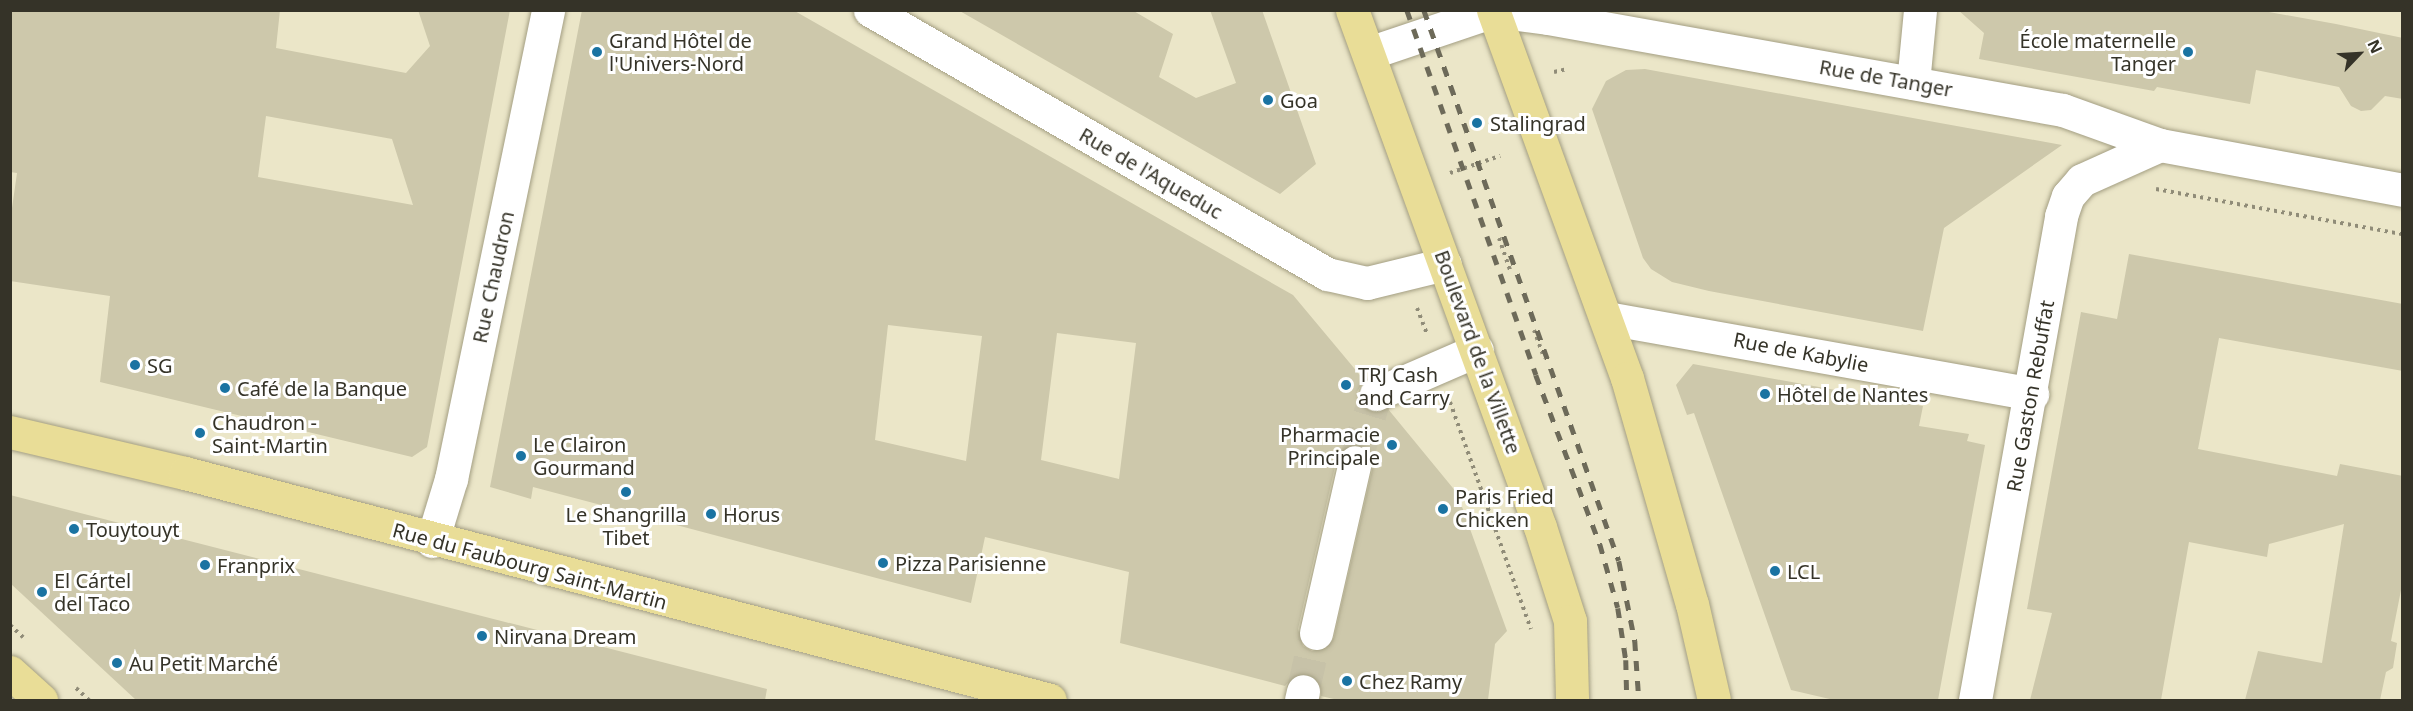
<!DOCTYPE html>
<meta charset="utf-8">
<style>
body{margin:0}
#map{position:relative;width:2413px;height:711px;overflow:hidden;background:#ebe6c8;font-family:"Noto Sans",sans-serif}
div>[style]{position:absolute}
.building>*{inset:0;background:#cdc8ab}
.minor-tunnel>*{height:33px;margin-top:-16.5px;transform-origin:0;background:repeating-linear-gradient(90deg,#c7c2a8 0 33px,transparent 0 49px)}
.path>*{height:4px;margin-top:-2px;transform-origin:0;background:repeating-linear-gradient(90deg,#908c78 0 3px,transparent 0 7.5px)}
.roads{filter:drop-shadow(0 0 2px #a39e82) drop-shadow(0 0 2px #a39e82)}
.minor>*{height:33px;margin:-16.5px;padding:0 16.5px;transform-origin:16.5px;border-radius:16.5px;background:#fff}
.major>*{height:33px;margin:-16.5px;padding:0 16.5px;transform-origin:16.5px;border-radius:16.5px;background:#e9dd97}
.rail>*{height:4.5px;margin-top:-2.25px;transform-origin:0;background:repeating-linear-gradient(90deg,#6d6a59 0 10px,transparent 0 20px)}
.dots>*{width:16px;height:16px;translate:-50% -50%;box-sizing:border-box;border:3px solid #fff;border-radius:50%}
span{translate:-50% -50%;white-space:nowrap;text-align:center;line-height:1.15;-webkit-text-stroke:6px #fff;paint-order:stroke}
.poi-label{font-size:20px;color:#353328}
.left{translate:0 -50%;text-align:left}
.right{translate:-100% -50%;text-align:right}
.street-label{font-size:20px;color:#353328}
.frame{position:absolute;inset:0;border:12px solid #353328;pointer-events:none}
.north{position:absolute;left:2329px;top:24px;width:60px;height:60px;-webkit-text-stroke:4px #fff;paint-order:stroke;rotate:65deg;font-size:16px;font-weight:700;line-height:24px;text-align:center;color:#353328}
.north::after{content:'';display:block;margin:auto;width:21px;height:27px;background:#353328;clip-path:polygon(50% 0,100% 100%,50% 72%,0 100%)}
</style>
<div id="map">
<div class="building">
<div style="clip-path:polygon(evenodd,10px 10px,280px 10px,276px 48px,406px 73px,430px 46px,418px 10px,510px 10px,427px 447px,412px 457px,100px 382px,110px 296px,10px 281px,10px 222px,17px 173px,10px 172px,10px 10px,266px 116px,392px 139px,413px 205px,258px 177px,266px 116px)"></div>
<div style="clip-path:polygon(evenodd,582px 10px,793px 10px,1293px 295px,1364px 380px,1357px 392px,1364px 409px,1374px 413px,1388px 409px,1457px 493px,1507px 631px,1495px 644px,1488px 700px,1338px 700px,1321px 696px,1321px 685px,1308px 673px,1297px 673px,1285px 686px,1120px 643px,1129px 572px,985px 537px,971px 603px,533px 487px,531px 499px,490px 487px,582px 10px,888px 325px,982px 336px,966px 461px,875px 440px,888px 325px,582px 10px,1057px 333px,1136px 343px,1119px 479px,1041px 460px,1057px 333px,582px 10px,1350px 444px,1368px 449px,1373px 466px,1334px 637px,1329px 646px,1312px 651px,1303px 646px,1298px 629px,1337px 458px,1350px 444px)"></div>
<div style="clip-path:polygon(958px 10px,1132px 10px,1173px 34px,1159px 77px,1196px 98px,1236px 83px,1210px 10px,1262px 10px,1316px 164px,1280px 194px)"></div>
<div style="clip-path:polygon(1958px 10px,2258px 10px,2336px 24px,2403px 38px,2403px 99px,2385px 96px,2371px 110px,2361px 111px,2351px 106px,2339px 87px,2256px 70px,2250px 104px,2157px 87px,2154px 91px,1979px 59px,1984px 33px)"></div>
<div style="clip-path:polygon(1645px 69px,1940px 123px,2062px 145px,1944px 228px,1923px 331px,1709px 291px,1672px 282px,1651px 269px,1643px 258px,1592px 109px,1606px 81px,1626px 70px)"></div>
<div style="clip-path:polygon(2129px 254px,2403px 304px,2403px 371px,2219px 338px,2198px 449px,2337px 476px,2340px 464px,2403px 476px,2403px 580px,2391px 641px,2397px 643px,2393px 668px,2386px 672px,2380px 700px,2245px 700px,2258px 651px,2322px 663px,2344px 524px,2269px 544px,2267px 557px,2189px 542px,2161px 700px,2030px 700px,2052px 613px,2027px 609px,2081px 312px,2117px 319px)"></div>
<div style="clip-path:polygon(1693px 364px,1923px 406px,1919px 426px,1969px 434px,1967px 441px,1985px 445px,1938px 700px,1834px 700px,1791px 690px,1694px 413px,1687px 415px,1676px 385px)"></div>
<div style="clip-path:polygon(10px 495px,767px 689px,765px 700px,136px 700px,10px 583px)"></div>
</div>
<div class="minor-tunnel">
<div style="left:1355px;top:462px;width:71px;rotate:-72.8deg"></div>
<div style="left:1303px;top:691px;width:59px;rotate:-77.4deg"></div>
</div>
<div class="path">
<div style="left:1554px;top:72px;width:13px;rotate:-13deg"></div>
<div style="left:1450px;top:173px;width:53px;rotate:-18.8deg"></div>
<div style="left:2156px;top:189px;width:250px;rotate:10.4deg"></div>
<div style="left:1499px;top:238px;width:37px;rotate:71deg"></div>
<div style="left:1417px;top:308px;width:26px;rotate:69deg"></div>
<div style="left:1534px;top:330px;width:30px;rotate:70deg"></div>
<div style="left:1450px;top:402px;width:241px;rotate:70.4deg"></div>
<div style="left:10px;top:625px;width:18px;rotate:43deg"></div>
<div style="left:76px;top:688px;width:18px;rotate:43deg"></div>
</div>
<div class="roads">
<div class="minor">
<div style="left:870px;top:10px;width:528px;rotate:30.01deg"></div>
<div style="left:1327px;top:274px;width:41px;rotate:12.7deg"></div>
<div style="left:1367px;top:283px;width:80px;rotate:-13.7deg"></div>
<div style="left:1369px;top:53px;width:132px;rotate:-18.6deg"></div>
<div style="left:1494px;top:11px;width:54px;rotate:7.4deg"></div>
<div style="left:1548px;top:18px;width:523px;rotate:10.13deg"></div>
<div style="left:2063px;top:110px;width:103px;rotate:19.8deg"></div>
<div style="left:2160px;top:145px;width:246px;rotate:10.5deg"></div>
<div style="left:1913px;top:83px;width:73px;rotate:-84.5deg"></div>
<div style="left:1606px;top:318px;width:433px;rotate:10.1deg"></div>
<div style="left:1376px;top:394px;width:110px;rotate:-23.5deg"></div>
<div style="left:432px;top:541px;width:65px;rotate:-73deg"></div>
<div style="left:451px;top:479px;width:479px;rotate:-78.3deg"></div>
<div style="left:1316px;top:633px;width:175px;rotate:-77.2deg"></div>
<div style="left:1301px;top:700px;width:9px;rotate:-77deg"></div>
<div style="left:1975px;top:700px;width:492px;rotate:-79.9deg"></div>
<div style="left:2061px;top:216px;width:21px;rotate:-71deg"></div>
<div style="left:2068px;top:196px;width:21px;rotate:-49deg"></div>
<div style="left:2082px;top:180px;width:85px;rotate:-24.2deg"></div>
</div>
<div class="major">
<div style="left:1352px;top:10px;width:550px;rotate:70.02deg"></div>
<div style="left:1540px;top:527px;width:99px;rotate:72.3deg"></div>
<div style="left:1570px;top:621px;width:79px;rotate:88.5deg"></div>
<div style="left:1493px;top:10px;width:392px;rotate:70deg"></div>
<div style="left:1627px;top:378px;width:235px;rotate:74deg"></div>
<div style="left:1692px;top:604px;width:98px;rotate:77.1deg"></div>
<div style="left:10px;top:432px;width:180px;rotate:13.2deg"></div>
<div style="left:185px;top:473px;width:894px;rotate:14.7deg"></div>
<div style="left:10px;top:672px;width:42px;rotate:42.1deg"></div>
</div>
</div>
<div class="rail">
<div style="left:1407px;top:10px;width:387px;rotate:70.5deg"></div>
<div style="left:1536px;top:375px;width:181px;rotate:69.3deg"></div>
<div style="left:1600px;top:544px;width:66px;rotate:74.3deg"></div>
<div style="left:1618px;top:608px;width:53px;rotate:81.3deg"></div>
<div style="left:1626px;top:660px;width:40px;rotate:88.6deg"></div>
<div style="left:1424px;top:10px;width:584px;rotate:70.51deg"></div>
<div style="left:1619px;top:561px;width:82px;rotate:78.7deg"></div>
<div style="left:1635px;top:641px;width:59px;rotate:86.1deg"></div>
</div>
<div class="dots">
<div style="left:597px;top:52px;background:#1a73a2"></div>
<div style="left:2188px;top:52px;background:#1a73a2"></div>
<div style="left:1268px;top:100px;background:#1a73a2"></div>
<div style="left:1477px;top:123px;background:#1a73a2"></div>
<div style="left:135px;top:365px;background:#1a73a2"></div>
<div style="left:1346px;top:385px;background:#1a73a2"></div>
<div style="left:225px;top:388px;background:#1a73a2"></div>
<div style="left:1765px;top:394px;background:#1a73a2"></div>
<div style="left:200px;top:433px;background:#1a73a2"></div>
<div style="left:1392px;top:445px;background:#1a73a2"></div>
<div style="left:521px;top:456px;background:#1a73a2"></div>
<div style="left:626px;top:492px;background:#1a73a2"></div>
<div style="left:1443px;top:509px;background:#1a73a2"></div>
<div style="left:711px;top:514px;background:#1a73a2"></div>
<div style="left:74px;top:529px;background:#1a73a2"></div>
<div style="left:883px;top:563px;background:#1a73a2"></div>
<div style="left:205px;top:565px;background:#1a73a2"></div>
<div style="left:1775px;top:571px;background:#1a73a2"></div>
<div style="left:42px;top:592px;background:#1a73a2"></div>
<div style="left:482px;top:636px;background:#1a73a2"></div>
<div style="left:117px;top:663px;background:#1a73a2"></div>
<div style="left:1347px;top:681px;background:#1a73a2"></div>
</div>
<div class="poi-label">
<span class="left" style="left:609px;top:52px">Grand Hôtel de<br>l'Univers-Nord</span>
<span class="right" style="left:2176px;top:52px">École maternelle<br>Tanger</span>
<span class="left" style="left:1280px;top:100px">Goa</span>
<span class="left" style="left:1490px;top:123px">Stalingrad</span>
<span class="left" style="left:147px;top:365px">SG</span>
<span class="left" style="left:1358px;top:386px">TRJ Cash<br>and Carry</span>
<span class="left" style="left:237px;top:388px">Café de la Banque</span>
<span class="left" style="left:1777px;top:394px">Hôtel de Nantes</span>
<span class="left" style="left:212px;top:434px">Chaudron -<br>Saint-Martin</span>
<span class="right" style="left:1380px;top:446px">Pharmacie<br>Principale</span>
<span class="left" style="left:533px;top:456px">Le Clairon<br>Gourmand</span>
<span class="left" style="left:1455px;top:508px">Paris Fried<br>Chicken</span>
<span style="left:626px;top:526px">Le Shangrilla<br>Tibet</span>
<span class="left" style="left:723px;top:514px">Horus</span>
<span class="left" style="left:86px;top:529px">Touytouyt</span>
<span class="left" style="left:895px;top:563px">Pizza Parisienne</span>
<span class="left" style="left:217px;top:565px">Franprix</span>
<span class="left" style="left:1787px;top:571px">LCL</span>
<span class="left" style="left:54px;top:592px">El Cártel<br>del Taco</span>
<span class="left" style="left:494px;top:636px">Nirvana Dream</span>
<span class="left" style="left:129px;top:663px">Au Petit Marché</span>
<span class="left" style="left:1359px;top:681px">Chez Ramy</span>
</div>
<div class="street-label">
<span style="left:1886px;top:78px;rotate:10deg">Rue de Tanger</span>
<span style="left:1151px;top:173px;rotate:30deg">Rue de l'Aqueduc</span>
<span style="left:493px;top:277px;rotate:-78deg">Rue Chaudron</span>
<span style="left:1478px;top:352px;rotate:70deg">Boulevard de la Villette</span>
<span style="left:1801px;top:352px;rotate:11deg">Rue de Kabylie</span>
<span style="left:2030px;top:396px;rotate:-80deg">Rue Gaston Rebuffat</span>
<span style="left:530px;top:566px;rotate:15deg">Rue du Faubourg Saint-Martin</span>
</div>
<div class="frame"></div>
<div class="north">N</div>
</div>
